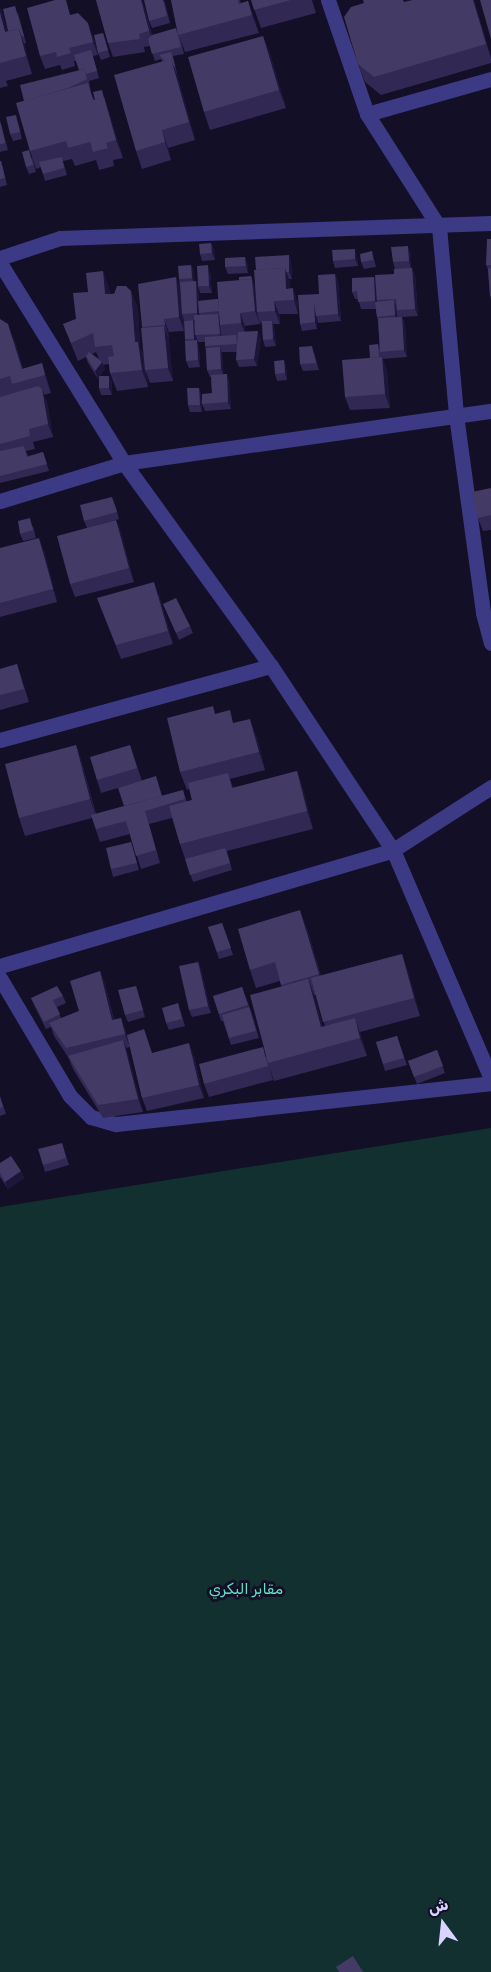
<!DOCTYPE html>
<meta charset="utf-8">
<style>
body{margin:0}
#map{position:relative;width:491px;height:1972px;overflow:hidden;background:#130f26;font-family:Rubik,"Noto Sans Arabic",sans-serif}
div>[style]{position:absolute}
.green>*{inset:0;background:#12302f}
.minor>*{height:15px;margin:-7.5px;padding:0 7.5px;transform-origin:7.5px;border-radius:7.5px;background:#3d3a85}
.wall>*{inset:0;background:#312854}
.shaded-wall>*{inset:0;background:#1d163a}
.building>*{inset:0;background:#433a66}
span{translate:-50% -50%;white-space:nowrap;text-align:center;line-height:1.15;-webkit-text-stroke:6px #130f26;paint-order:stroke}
.park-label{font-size:15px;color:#5fe0c0}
.north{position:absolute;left:413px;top:1894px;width:60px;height:60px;-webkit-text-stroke:4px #130f26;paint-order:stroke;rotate:345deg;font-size:16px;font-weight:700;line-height:24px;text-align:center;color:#d9d4ff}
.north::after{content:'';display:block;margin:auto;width:21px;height:27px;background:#d9d4ff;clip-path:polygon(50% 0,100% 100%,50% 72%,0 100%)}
</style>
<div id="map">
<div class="green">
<div style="clip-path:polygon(491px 1128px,491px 1972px,0 1972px,0 1207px)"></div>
</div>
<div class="minor">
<div style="left:328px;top:0;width:120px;rotate:71.1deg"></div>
<div style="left:367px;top:114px;width:134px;rotate:57.5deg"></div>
<div style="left:439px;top:227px;width:189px;rotate:84.8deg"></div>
<div style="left:456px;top:415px;width:200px;rotate:82.2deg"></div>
<div style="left:483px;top:613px;width:31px;rotate:75deg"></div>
<div style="left:367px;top:114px;width:129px;rotate:-15.8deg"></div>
<div style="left:0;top:258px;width:63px;rotate:-18.4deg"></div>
<div style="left:60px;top:238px;width:431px;rotate:-2deg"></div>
<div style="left:0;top:263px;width:235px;rotate:58.2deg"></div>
<div style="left:124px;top:463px;width:251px;rotate:54.1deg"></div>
<div style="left:271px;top:666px;width:221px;rotate:56.5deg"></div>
<div style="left:393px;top:850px;width:249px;rotate:66.8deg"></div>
<div style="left:0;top:501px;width:130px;rotate:-17deg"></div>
<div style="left:124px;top:463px;width:371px;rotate:-8.1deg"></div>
<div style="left:0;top:740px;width:281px;rotate:-15.3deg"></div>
<div style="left:0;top:966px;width:410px;rotate:-16.4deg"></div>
<div style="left:393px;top:850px;width:117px;rotate:-32.7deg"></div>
<div style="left:0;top:978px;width:137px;rotate:59.3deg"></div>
<div style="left:70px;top:1096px;width:30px;rotate:45deg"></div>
<div style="left:91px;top:1117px;width:26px;rotate:16deg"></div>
<div style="left:116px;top:1124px;width:377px;rotate:-6.2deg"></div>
</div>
<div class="wall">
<div style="clip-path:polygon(96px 0,142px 0,152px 35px,178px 33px,171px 0,240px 0,241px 3px,248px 1px,259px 33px,185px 52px,180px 38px,184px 54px,173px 56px,177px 73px,177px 74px,195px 140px,168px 148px,171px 160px,142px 169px,136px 151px,162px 62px,161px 59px,155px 61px,150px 46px,144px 47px,145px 52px,113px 57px,108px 43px)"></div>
<div style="clip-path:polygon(164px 0,170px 23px,152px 28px,149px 21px)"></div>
<div style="clip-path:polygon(251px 0,312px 0,316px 13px,261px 28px)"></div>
<div style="clip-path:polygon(413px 0,474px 0,491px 58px,491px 63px,381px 95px,365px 82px,358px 64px,364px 3px,405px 2px)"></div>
<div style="clip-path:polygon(0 8px,7px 31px,8px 31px,18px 13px,26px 43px,24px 44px,32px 74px,6px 81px,8px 86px,0 88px)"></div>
<div style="clip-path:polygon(72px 15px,93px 36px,98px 55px,93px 56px,99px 78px,89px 81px,91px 93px,94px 100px,104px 97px,123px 158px,113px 160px,114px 166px,99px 170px,96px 160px,75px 166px,72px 159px,63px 161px,67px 175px,45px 181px,41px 167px,36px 169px,30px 151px,24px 101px,79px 70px,76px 61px,74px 61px,75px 66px,62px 70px,60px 65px,45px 69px,40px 56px)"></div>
<div style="clip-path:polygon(103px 33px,110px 57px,101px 60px,98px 53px)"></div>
<div style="clip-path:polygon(263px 36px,270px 54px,286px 108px,210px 130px,204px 112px)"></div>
<div style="clip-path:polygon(0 120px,8px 150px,0 152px)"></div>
<div style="clip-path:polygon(18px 122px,22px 139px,13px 141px,10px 134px)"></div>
<div style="clip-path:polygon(32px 157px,36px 172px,29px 174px,26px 167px)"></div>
<div style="clip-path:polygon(0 161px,1px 161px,3px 168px,7px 185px,0 187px)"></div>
<div style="clip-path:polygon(491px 239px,491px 314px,491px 300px,490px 296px,488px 269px,486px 265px)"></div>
<div style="clip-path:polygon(211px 243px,214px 250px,215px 260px,202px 261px,200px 254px)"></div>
<div style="clip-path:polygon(372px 251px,376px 267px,364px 269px,361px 262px)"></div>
<div style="clip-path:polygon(411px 253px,411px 268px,415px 275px,418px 316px,402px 317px,405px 324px,407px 357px,383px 359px,381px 354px,387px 370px,390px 408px,350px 410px,345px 397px,378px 344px,380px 350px,378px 321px,377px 317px,376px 309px,361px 309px,358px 299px,355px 299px,352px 292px,374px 277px,376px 282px,394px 274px,395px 269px,393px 262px)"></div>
<div style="clip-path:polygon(evenodd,289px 255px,291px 262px,292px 279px,289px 279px,290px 289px,298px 302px,298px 314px,279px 314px,280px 324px,273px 324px,274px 328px,276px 346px,265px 347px,263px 340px,262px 325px,260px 321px,260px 324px,245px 326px,245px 332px,261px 338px,257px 366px,239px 367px,236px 360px,237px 352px,222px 352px,223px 374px,227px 374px,229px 381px,231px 409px,205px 411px,202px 404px,212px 393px,211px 377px,210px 377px,207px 370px,205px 342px,198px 342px,196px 337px,196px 340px,199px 347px,200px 367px,189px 368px,186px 361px,185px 339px,193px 320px,195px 326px,195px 320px,184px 321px,183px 317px,184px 331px,169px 332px,169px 338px,168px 338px,173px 381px,150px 383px,147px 374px,148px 387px,117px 391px,110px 373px,109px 364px,103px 365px,105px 369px,99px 376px,109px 376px,112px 383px,112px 395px,101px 395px,99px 388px,99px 377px,98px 379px,88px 363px,86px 357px,78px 361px,63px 324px,76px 319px,88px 292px,103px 271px,109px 289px,110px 294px,131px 291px,138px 309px,140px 347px,144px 357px,142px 327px,176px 277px,180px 289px,179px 279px,191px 265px,194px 272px,194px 281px,196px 281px,198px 288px,199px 301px,218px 299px,239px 280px,251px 276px,255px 287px,256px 270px,289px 255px,96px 352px,99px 359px,92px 354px,96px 352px)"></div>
<div style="clip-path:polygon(357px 256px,358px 266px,335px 268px,333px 261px)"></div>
<div style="clip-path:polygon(248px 264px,248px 273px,228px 274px,225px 267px)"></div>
<div style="clip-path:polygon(210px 272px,212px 293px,200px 293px,198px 286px)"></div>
<div style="clip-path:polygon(335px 274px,338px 281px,341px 321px,318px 323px,317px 318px,317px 329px,302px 331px,300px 324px,319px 294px)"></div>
<div style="clip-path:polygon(0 319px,15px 342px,23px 369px,42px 363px,51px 393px,44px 395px,47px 402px,53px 437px,33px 442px,35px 449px,26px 451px,28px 456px,43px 452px,49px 471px,0 483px)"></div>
<div style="clip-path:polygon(314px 353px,319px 370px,303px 371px,300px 364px)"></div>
<div style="clip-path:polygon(284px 360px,286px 367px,287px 380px,277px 381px,275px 374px)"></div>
<div style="clip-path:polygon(199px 388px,201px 395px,202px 412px,190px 412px,188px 405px)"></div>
<div style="clip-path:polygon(491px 488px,491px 530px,483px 531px,478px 518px)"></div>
<div style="clip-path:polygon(115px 504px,119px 519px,87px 528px,84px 521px)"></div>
<div style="clip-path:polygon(116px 520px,121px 533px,134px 582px,75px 597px,70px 584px)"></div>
<div style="clip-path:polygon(33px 526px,36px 538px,23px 541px,20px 534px)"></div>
<div style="clip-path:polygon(0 548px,44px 551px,57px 602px,0 617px)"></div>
<div style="clip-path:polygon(159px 595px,173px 644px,121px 659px,97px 598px)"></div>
<div style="clip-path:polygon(163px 604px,190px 626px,193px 633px,179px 640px)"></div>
<div style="clip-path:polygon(17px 664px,29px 702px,0 710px,0 669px)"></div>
<div style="clip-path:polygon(216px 714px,234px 723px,257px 737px,265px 770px,230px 779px,233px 788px,297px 771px,303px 789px,313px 829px,227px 851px,232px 870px,193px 882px,180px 844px,172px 818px,149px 824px,160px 863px,141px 869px,130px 834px,100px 842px,92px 818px,25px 836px,19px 818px,76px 745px,82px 763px,96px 814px,183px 790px,187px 802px,192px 800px,189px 789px,187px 790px,180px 772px)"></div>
<div style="clip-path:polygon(130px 745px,142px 781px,101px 793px,97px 780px)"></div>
<div style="clip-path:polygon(131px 842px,139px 870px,113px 877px,111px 869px)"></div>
<div style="clip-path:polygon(222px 923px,233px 955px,219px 959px,208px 927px)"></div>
<div style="clip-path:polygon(evenodd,307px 928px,321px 976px,402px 954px,408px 972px,420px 1016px,360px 1032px,367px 1056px,274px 1081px,269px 1066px,273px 1080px,209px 1097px,204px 1084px,266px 1058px,282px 987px,280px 981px,256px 988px,250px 970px,307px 928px,314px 995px,316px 995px,325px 1026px,323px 1027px,314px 995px)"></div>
<div style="clip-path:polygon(198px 962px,201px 969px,211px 1013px,192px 1017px,189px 1010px)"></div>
<div style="clip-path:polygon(100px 971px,105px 984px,114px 1020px,121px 1018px,127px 1035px,152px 1053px,194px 1056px,204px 1098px,147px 1111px,142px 1098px,130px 1047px,126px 1048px,143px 1112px,103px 1118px,73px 1069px,68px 1057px,54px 1036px,51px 1027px,46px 1029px,34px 1005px,31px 998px,63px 996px,66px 1003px,57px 1007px,61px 1018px,79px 1011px)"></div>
<div style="clip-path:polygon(136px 986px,145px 1017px,128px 1022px,125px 1015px)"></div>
<div style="clip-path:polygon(242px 987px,252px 1014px,259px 1038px,231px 1045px,223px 1021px,221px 1021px,213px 996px)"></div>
<div style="clip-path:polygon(178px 1003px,185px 1026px,169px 1030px,166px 1023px)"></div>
<div style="clip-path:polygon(397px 1036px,407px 1065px,385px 1071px,376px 1042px)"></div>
<div style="clip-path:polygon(437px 1050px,445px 1073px,417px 1084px,408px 1061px)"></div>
<div style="clip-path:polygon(0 1096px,6px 1114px,0 1116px)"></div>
<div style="clip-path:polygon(62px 1143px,69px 1165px,45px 1172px,43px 1165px)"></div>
<div style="clip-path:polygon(0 1163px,21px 1171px,24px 1178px,8px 1189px,0 1177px)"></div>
</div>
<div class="shaded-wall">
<div style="clip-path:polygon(141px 0,142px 0,154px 45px,149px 31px)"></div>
<div style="clip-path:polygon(473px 0,474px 0,475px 2px,491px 59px)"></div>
<div style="clip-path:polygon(248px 1px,255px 19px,259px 33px,252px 15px)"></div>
<div style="clip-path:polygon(0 8px,3px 15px,11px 50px,5px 32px,0 13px)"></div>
<div style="clip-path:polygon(88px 23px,93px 36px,98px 55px,93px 42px)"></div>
<div style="clip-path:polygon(19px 29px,25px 46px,32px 74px,26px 56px)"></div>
<div style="clip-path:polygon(263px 36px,270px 54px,286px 108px,279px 90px)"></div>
<div style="clip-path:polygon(171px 59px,178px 77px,195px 140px,189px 122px)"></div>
<div style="clip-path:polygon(102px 90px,110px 115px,123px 158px,116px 140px)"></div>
<div style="clip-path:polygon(162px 130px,168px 148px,171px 160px,165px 142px)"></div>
<div style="clip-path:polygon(211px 243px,214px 250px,215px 260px,212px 253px)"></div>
<div style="clip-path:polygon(408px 246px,411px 253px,411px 268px,409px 261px)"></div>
<div style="clip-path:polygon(355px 249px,357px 256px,358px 266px,355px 259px)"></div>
<div style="clip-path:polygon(289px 255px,291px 262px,292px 279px,289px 272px)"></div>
<div style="clip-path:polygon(245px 257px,248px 264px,248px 273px,246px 266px)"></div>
<div style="clip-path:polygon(191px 265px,194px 272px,195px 285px,192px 278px)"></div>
<div style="clip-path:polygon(208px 265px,210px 272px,212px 293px,209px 286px)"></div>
<div style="clip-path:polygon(285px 268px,290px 282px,291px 302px,286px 289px)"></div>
<div style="clip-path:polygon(412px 268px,415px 275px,418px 316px,415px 309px)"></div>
<div style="clip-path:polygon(103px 271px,109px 289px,112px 312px,105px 294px)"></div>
<div style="clip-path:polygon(335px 274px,338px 281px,341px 321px,338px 314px)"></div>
<div style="clip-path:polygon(251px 276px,257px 292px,257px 312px,260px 324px,255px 311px)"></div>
<div style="clip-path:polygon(176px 277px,181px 290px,182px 314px,183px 317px,184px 331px,179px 317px)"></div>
<div style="clip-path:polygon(374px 277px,376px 284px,377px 308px,375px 301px)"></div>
<div style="clip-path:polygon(196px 281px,198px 288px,200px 320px,197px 313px)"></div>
<div style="clip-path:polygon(293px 288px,298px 302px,298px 314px,294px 300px)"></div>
<div style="clip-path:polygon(131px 291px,138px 309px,140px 347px,145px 360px,145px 370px,147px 374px,148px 387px,142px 370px,135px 342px)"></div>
<div style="clip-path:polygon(394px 300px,396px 307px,398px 322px,395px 315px)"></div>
<div style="clip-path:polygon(274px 301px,279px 314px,280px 324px,275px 311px)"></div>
<div style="clip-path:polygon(314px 302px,317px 318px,317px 329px,315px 322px)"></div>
<div style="clip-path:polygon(240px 313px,245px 326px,246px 336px,241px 323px)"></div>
<div style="clip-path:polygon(218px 314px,221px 321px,220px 325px,222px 341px,220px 334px)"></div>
<div style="clip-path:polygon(402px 317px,405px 324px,407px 357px,404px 350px)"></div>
<div style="clip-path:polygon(164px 319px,169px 332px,169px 338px,165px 325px)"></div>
<div style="clip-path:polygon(193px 320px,195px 327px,197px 346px,194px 339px)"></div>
<div style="clip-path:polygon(272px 321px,274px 328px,276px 346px,273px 339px)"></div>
<div style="clip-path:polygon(8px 324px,15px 342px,26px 380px,22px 369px)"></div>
<div style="clip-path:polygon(164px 326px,169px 339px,173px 381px,168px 368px)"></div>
<div style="clip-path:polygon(258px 331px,261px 338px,257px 366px,254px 359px)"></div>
<div style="clip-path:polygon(197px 340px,199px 347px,200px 367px,198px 360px)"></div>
<div style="clip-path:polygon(220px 347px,222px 354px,224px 376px,221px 369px)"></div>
<div style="clip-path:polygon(382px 357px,387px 370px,390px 408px,385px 394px)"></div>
<div style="clip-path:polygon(284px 360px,286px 367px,287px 380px,285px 373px)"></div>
<div style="clip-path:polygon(102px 362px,105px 369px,98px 379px,95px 371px)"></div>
<div style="clip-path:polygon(42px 363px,48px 381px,51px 393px,45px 375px)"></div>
<div style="clip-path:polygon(227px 374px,229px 381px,231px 409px,228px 402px)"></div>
<div style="clip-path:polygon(109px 376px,112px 383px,112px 395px,109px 388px)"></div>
<div style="clip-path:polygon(199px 388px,201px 395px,202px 412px,200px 405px)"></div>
<div style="clip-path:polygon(42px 389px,47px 402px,53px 437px,48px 424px)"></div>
<div style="clip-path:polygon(116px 520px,121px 533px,134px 582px,129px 568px)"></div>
<div style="clip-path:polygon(39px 538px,44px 551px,57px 602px,53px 589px)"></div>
<div style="clip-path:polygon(154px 582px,159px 595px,173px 644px,168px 631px)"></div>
<div style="clip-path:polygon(250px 719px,257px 737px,265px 770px,259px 752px)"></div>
<div style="clip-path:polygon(76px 745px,82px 763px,96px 817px,90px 799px)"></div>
<div style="clip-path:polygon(297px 771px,303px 789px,313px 829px,307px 811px)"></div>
<div style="clip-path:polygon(300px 910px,307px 928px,325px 992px,319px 974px)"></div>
<div style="clip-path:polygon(402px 954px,408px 972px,420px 1016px,414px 998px)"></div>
<div style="clip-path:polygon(198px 962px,201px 969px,211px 1013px,208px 1006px)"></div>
<div style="clip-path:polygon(100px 971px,105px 984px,117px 1034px,112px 1020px)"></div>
<div style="clip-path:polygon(308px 979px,315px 997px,328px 1045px,321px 1027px)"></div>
<div style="clip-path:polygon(121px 1018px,126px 1032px,130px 1047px,125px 1034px)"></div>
<div style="clip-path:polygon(355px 1018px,361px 1036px,367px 1056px,360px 1038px)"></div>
<div style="clip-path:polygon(123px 1040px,128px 1053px,143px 1112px,138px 1099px)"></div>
<div style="clip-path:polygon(189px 1043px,194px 1056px,204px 1098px,199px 1085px)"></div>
<div style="clip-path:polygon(21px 1171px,24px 1178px,8px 1189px,5px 1182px)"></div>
</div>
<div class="building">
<div style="clip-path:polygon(55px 0,66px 0,70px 15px,78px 13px,88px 23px,93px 42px,69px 48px,71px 53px,57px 57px,56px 52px,40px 56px,27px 8px)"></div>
<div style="clip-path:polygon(96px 0,141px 0,149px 31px,139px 34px,140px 39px,108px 43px)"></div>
<div style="clip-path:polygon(144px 0,163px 0,167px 16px,149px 21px)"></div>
<div style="clip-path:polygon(171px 0,238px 0,239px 4px,248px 1px,252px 15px,178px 35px)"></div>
<div style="clip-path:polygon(251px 0,291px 0,254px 10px)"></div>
<div style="clip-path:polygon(363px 0,403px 0,404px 2px,413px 0,473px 0,486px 44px,374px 77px,358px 64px,344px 17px,351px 7px,364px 3px)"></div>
<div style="clip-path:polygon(480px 0,491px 0,491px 39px)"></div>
<div style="clip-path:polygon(15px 6px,24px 36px,22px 37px,19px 29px,8px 31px,3px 9px)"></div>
<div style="clip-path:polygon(0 13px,5px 32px,19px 29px,26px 56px,0 63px)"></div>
<div style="clip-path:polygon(176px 28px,181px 47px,152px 54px,148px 39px,152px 35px)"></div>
<div style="clip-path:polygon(103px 33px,108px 50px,98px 53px,94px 35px)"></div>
<div style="clip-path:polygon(263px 36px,279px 90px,204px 112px,188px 57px)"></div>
<div style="clip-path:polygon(91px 50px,97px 71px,86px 74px,84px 69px,79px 70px,74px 55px)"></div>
<div style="clip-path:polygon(171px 52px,175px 66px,174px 67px,171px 59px,165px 61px,159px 55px)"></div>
<div style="clip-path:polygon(171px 59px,189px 122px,162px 130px,165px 142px,136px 151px,114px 75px)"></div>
<div style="clip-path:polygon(84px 69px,87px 79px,68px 88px,24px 101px,20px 85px)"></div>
<div style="clip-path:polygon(88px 83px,93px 100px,104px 97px,116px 140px,106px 143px,108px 148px,93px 152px,90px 142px,68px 148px,66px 141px,30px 151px,16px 103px)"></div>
<div style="clip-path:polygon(102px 90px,104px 98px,95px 100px,93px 92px)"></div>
<div style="clip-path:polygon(16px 115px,20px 132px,10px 134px,6px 117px)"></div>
<div style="clip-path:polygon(0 124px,1px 124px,5px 143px,0 144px)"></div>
<div style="clip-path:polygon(29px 150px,33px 165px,26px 167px,22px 152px)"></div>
<div style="clip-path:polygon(62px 157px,64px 168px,43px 174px,39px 162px)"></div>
<div style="clip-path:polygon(0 161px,1px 161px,5px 178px,0 179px)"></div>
<div style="clip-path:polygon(487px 239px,491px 239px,491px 265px,486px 265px)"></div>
<div style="clip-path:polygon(211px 243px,212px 253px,200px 254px,199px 244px)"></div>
<div style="clip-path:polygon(408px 246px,409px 261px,393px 262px,391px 247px)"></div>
<div style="clip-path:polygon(355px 249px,355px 259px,333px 261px,332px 250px)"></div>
<div style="clip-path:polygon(372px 251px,373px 260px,361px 262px,360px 254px)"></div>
<div style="clip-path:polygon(289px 255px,289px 272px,286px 272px,285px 268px,256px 270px,255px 257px)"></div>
<div style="clip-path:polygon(245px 257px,246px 266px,225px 267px,225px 258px)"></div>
<div style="clip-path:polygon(191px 265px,192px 278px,179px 279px,178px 266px)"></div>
<div style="clip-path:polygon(208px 265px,209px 286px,198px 286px,197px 266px)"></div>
<div style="clip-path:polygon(285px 268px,286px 289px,293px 288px,294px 300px,274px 301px,275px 311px,257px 312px,254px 270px)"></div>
<div style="clip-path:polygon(412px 268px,415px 309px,397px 310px,396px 299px,377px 300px,375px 275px,394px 274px,394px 269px)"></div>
<div style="clip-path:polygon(491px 268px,491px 296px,490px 296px,488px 269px)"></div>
<div style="clip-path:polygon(103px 271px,105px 294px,114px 294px,117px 286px,126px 286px,131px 291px,135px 342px,138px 342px,142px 370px,110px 373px,108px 357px,114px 356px,112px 345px,95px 347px,93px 333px,71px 343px,63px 324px,76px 319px,73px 293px,88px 292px,86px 273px)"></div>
<div style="clip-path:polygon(335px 274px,338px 314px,316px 316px,314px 302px,315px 322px,300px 324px,298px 295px,319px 294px,318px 275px)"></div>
<div style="clip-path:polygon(251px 276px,252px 279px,239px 280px,239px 277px)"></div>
<div style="clip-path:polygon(176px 277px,179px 317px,164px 319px,165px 325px,142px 327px,138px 284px)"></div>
<div style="clip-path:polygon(374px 277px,375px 301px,358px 302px,357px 291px,352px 292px,352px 278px)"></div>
<div style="clip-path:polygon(252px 279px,255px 311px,240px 313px,241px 323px,220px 325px,217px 282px)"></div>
<div style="clip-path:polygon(196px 281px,197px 313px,182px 314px,180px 282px)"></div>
<div style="clip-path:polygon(218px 299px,219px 311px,199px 313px,198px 301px)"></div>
<div style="clip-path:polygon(394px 300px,395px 315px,377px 317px,375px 302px)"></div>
<div style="clip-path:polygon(218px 314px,220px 334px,195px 335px,194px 315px)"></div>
<div style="clip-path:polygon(402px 317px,404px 350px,380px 352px,378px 318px)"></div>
<div style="clip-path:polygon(0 319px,8px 324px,22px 369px,42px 363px,45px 375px,12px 384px,10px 376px,0 379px)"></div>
<div style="clip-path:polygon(193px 320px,194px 339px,185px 339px,184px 321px)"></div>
<div style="clip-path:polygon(262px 321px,272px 321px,273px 339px,263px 340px)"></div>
<div style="clip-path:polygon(164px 326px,168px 368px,145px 370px,141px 328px)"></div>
<div style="clip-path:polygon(258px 331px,254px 359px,236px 360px,238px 332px)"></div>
<div style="clip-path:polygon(236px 335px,237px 344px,205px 346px,205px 337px)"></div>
<div style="clip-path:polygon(197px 340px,198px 360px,186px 361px,185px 341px)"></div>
<div style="clip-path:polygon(378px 344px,379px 357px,370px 358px,369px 345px)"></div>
<div style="clip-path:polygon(312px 346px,316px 363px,300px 364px,299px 347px)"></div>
<div style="clip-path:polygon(220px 347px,221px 369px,207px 370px,206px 348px)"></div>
<div style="clip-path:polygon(89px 352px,102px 362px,95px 371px,86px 356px)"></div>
<div style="clip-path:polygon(382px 357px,385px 394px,345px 397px,342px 360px)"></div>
<div style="clip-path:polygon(284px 360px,285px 373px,275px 374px,274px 361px)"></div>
<div style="clip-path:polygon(227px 374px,228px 402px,202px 404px,202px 394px,212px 393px,211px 375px)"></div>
<div style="clip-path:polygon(99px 376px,109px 376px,109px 388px,99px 388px)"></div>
<div style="clip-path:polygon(38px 386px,42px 389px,48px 424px,29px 429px,30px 436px,0 444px,0 397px)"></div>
<div style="clip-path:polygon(187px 388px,199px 388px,200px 405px,188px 405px)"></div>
<div style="clip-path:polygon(24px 446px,27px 457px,43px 452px,47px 464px,0 476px,0 451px)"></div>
<div style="clip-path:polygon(491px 488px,491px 515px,478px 518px,472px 492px)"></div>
<div style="clip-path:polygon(112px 497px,117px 512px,84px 521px,80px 505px)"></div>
<div style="clip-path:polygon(30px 518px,33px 530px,20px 534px,18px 521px)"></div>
<div style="clip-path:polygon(116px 520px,129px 568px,70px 584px,57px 536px)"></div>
<div style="clip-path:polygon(39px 538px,53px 589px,0 603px,0 548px)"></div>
<div style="clip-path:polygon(154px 582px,168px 631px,116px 645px,97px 598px)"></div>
<div style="clip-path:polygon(176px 598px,190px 626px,176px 633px,163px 604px)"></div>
<div style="clip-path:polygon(17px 664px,24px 689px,0 695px,0 669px)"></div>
<div style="clip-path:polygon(213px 706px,215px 714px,230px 710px,233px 723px,250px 719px,259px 752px,180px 772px,167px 718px)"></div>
<div style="clip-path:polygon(76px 745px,90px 799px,19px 818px,5px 764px)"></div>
<div style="clip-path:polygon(130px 745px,137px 768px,97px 780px,90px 757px)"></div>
<div style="clip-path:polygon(297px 771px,307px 811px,180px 844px,169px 806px,192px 800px,188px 783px,228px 773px,232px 788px)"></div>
<div style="clip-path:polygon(156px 776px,162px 796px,124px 806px,118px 788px)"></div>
<div style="clip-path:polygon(183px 790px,185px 799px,145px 811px,156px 850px,136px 856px,126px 821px,96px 829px,91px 815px)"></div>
<div style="clip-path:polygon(131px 842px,137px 863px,111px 869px,106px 848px)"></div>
<div style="clip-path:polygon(225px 848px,230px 863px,190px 875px,185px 859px)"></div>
<div style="clip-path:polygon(300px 910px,319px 974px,281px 985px,275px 962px,250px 970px,238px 929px)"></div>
<div style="clip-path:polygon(222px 923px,231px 948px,217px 952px,208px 927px)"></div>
<div style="clip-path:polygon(402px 954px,414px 998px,323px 1022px,311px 978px)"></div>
<div style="clip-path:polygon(198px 962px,208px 1006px,189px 1010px,179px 966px)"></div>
<div style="clip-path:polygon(100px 971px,112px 1020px,121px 1018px,125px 1034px,66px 1048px,49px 1023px,79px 1011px,70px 981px)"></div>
<div style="clip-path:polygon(308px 979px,321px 1027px,355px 1018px,360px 1038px,268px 1063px,250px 995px)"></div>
<div style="clip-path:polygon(57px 986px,63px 996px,53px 1000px,60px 1014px,44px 1022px,31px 998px)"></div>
<div style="clip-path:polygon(136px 986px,143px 1010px,125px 1015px,118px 990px)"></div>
<div style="clip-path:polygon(242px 987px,248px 1005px,219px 1014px,213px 996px)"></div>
<div style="clip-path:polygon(178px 1003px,182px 1019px,166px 1023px,162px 1008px)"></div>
<div style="clip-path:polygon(249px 1007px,256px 1031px,229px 1038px,222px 1015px)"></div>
<div style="clip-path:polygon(144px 1029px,152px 1053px,189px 1043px,199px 1085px,142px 1098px,127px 1035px)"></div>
<div style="clip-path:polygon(397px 1036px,404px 1058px,383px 1064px,376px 1042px)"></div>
<div style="clip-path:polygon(123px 1040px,138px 1099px,98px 1105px,68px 1056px)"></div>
<div style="clip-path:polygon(263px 1047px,268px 1066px,204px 1084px,199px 1064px)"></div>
<div style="clip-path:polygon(437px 1050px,443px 1066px,414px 1077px,408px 1061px)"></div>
<div style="clip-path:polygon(0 1097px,3px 1107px,0 1108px)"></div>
<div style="clip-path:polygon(62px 1143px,66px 1158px,43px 1165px,38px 1149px)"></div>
<div style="clip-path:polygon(11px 1156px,21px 1171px,5px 1182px,0 1173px,0 1163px)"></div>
<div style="clip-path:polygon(353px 1956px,363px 1972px,339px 1972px,336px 1967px)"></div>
</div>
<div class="park-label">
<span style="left:246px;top:1590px">مقابر البكري</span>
</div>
<div class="north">ش</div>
</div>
